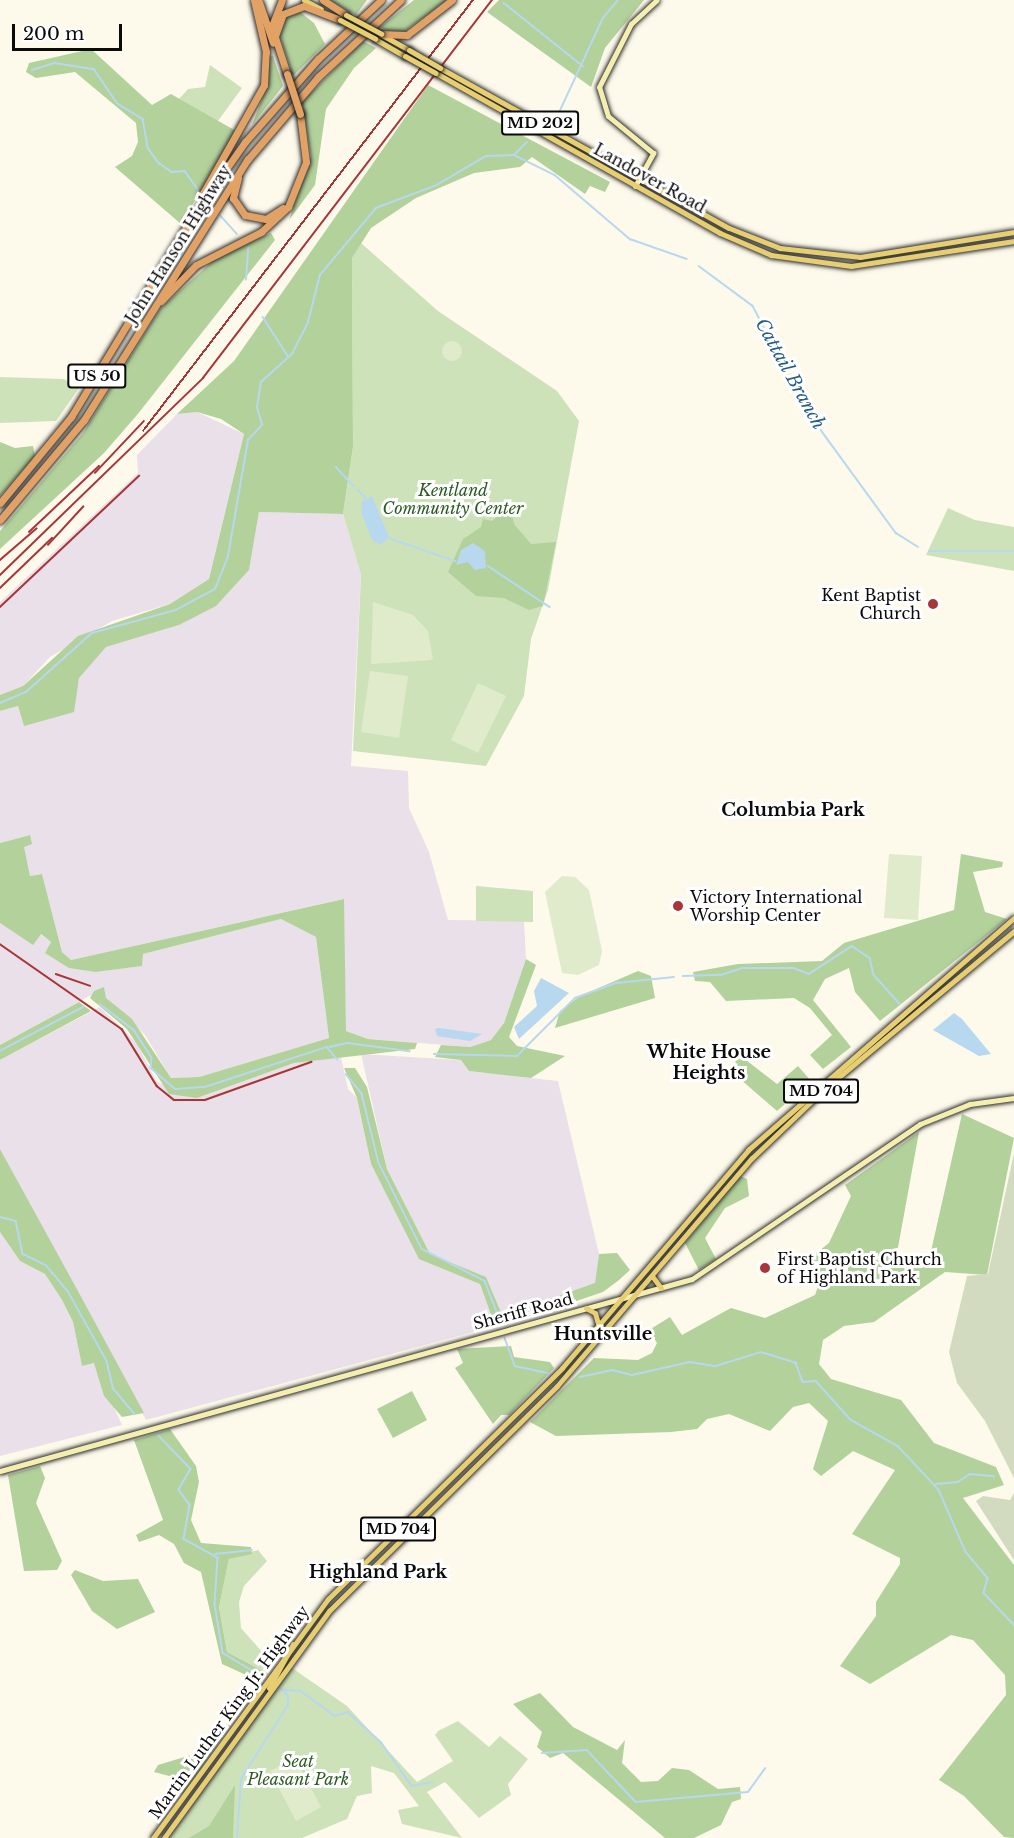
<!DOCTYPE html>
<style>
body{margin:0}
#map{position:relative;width:1014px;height:1838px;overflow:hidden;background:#fdfaec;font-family:"Libre Baskerville",serif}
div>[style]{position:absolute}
.industrial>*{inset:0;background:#e9e0e9}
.green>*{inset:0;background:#cee2ba}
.forest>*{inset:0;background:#b2d19b}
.cemetery>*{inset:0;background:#d2dbc0}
.pitch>*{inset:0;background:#dfebcb}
.round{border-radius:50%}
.water>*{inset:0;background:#b7d8ee}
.stream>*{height:1.5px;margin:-0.75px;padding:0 0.75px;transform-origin:0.75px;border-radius:0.75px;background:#b7d8ee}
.roads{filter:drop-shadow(0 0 2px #2d2d2d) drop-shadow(0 0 2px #2d2d2d)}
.secondary>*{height:5px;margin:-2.5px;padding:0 2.5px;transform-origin:2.5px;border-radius:2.5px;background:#f5efaf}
.primary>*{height:5px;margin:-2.5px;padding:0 2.5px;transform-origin:2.5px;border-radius:2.5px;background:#e7ce71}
.highway>*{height:7px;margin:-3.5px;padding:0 3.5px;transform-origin:3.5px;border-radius:3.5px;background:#e2a165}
.rail>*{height:1.5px;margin:-0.75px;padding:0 0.75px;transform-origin:0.75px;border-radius:0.75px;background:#a93538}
.bridges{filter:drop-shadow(0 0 2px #1c1c1c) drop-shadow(0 0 2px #1c1c1c)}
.primary-bridge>*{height:5px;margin:-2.5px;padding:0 2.5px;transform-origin:2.5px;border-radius:2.5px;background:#e7ce71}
.highway-bridge>*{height:7px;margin:-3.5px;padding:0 3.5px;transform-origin:3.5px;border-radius:3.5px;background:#e2a165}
.dots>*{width:16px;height:16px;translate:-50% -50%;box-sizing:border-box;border:3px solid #fff;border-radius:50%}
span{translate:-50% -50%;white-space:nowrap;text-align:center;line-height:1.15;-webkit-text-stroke:6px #fff;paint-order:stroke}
.shield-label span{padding:2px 4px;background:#fff;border:2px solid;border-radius:4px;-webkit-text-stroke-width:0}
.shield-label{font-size:15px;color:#0b0b0b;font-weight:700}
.street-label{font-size:16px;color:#0b0b0b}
.park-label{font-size:16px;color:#2e5a24;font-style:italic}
.poi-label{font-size:16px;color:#0b0b0b}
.right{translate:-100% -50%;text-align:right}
.left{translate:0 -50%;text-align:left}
.water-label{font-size:18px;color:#255d8d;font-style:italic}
.neighbourhood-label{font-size:18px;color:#0b0b0b;font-weight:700}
.scale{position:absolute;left:12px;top:24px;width:110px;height:27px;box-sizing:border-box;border:3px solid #0b0b0b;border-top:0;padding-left:8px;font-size:18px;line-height:21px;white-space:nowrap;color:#0b0b0b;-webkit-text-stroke:4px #fff;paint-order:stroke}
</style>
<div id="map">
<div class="industrial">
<div style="clip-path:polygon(197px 412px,244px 434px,209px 579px,170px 604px,112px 621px,50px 657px,23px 686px,0 695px,0 602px,138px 473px,137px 455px,177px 414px)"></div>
<div style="clip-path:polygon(259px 512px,343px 514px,361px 575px,351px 766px,408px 771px,409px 808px,429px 852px,448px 920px,524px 921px,526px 959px,504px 1023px,491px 1040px,470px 1047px,368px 1039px,346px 1031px,343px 899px,71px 960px,62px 952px,42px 874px,30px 876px,23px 846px,29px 835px,0 843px,0 711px,18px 706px,24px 726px,106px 647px,179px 625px,225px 596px,249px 570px)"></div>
<div style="clip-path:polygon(281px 919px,316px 937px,329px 1038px,199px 1077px,171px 1078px,145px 1035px,106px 998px,104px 988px,0 1045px,0 923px,32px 944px,40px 934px,51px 942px,45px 953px,96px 972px,141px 966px,143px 954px)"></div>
<div style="clip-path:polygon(100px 1007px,136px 1042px,157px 1082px,197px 1098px,294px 1063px,341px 1057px,348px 1089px,357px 1098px,371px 1164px,419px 1258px,480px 1284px,495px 1326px,146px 1420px,0 1149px,0 1060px)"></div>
<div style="clip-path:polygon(361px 1054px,461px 1060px,469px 1071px,558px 1081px,599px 1254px,595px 1283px,535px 1315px,506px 1324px,486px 1277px,430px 1254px,387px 1169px)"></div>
<div style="clip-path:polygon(0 1232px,20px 1261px,45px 1274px,62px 1300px,73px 1322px,82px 1366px,94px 1363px,122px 1425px,0 1456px)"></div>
</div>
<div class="green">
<div style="clip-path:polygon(210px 65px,242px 88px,218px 121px,179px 99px,188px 89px,205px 87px)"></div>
<div style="clip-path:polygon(361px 243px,438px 311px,557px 391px,579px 421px,548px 590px,531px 639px,524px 696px,486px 766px,353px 751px,361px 575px,343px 514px,353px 447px,352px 258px)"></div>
<div style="clip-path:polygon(0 377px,64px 379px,79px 388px,56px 421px,0 423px)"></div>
<div style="clip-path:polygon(948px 508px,975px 520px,1014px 527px,1014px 571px,926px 555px)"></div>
<div style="clip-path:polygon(476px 886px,533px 891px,533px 922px,476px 921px)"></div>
<div style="clip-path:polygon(258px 1550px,267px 1561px,244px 1586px,239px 1602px,241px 1628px,271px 1662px,265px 1672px,227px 1652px,219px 1607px,229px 1559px)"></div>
<div style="clip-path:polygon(292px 1668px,347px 1706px,417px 1782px,453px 1761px,435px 1735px,438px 1731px,458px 1721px,489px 1747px,500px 1736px,528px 1759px,508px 1784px,511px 1795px,479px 1818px,445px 1782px,427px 1792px,462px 1838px,402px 1824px,398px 1810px,419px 1806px,394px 1773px,371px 1766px,372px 1793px,357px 1796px,347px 1819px,302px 1838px,168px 1838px)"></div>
</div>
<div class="forest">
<div style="clip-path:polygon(329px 0,367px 0,356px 15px)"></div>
<div style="clip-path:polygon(414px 0,447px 0,398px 36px,380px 27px)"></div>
<div style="clip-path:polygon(499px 0,644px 0,605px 48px,591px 87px,487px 12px)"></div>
<div style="clip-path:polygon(299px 11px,314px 23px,325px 44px,293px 76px,279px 34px,284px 16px)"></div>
<div style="clip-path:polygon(363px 41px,376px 48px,354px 68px,326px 109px,315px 185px,289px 220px,311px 156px,302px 102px)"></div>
<div style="clip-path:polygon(91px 49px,152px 105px,171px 94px,236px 131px,181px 224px,115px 167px,132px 156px,138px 142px,136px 123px,75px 72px,36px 78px,26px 72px,29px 63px)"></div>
<div style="clip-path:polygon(273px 56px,283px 86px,252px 125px,266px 89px,269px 57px)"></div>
<div style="clip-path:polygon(428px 85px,610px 182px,605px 192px,590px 186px,585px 194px,532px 157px,520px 167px,474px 173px,416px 198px,371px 228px,352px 258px,353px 447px,343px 514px,259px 512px,249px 570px,216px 606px,179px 625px,106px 647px,79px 678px,74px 712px,24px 726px,18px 706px,0 711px,0 695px,23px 686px,78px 636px,170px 604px,209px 579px,244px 434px,221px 419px,197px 412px,177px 414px,234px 361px)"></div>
<div style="clip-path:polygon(271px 233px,275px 240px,137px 415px,104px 453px,0 549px,0 531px,83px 433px,160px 309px,217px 257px)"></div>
<div style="clip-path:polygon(0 442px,15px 448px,33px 446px,35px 456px,0 496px)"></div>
<div style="clip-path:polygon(510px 505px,514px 524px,531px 544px,556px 542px,543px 606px,529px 610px,504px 598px,476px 596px,448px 572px,463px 539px,481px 527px,483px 519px,492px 521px)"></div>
<div style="clip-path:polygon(30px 835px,32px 844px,24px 847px,30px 876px,42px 874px,62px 952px,71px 960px,344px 899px,346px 1031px,368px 1039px,417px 1043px,415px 1049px,294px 1063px,197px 1098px,169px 1094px,127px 1029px,90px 998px,94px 991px,104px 987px,106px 998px,132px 1019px,171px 1078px,199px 1077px,329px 1038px,316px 937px,281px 919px,143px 954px,142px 966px,96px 972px,69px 968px,45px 953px,51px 942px,41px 934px,33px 945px,0 923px,0 843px)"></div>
<div style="clip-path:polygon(961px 854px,1003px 862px,1002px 867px,973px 872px,985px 912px,1007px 919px,880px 1021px,855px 992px,849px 968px,825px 979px,813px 1000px,851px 1047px,823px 1069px,810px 1055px,832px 1035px,810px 1008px,794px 998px,726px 1001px,710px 982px,695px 981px,693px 972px,738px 964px,822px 961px,844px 943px,954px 910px)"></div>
<div style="clip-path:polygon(526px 959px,536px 965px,509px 1037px,517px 1046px,565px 1056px,531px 1078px,469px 1071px,461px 1060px,435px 1057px,441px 1045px,470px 1047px,491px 1040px,504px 1023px)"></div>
<div style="clip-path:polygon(638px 971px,651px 976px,655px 998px,555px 1028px,560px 1011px,580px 996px)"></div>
<div style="clip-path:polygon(79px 1002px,91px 1011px,0 1060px,0 1045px)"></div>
<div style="clip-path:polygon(733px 1050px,777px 1084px,798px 1066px,811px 1081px,777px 1111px,739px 1078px)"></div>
<div style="clip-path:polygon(344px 1068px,355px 1068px,367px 1087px,387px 1169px,430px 1254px,486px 1277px,506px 1324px,495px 1326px,480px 1284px,419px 1259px,371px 1164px,357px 1098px)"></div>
<div style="clip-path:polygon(962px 1114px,1014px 1138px,987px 1275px,945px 1272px,874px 1322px,844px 1326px,823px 1340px,819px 1364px,831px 1379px,901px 1400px,934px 1443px,996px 1467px,1004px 1485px,963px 1498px,1014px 1565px,1014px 1838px,1004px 1837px,964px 1796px,939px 1780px,1006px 1695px,1005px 1675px,973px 1640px,951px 1635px,870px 1684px,840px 1666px,876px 1616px,876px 1602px,900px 1564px,900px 1558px,852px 1534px,895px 1470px,853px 1451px,821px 1476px,813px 1469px,828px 1421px,809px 1403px,793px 1407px,770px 1431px,729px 1414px,707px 1419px,697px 1429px,671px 1432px,556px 1436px,530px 1422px,594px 1358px,638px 1360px,652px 1353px,657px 1343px,649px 1330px,670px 1317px,682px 1335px,731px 1308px,765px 1318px,815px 1295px,819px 1284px,805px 1262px,829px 1243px,851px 1196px,845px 1185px,919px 1132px,897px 1253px,929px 1260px)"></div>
<div style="clip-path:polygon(0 1149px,79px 1293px,144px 1413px,122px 1417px,104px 1396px,94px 1363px,82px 1366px,73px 1322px,62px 1300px,45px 1274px,20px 1261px,0 1232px)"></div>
<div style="clip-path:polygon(740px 1176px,747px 1179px,749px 1196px,725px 1208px,705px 1238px,716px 1259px,699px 1270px,685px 1243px)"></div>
<div style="clip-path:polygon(617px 1253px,630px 1270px,619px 1280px,603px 1292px,535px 1315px,542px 1302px,595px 1283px,599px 1254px)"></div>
<div style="clip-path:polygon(511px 1346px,514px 1357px,550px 1362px,554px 1368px,509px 1415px,501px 1415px,493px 1424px,455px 1368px,463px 1363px,457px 1349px)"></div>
<div style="clip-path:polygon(412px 1391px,427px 1420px,393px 1438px,377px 1409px)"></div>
<div style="clip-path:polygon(170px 1429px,196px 1466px,199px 1482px,191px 1520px,201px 1543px,251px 1547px,252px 1554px,229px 1559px,219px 1607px,227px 1652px,265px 1672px,259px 1681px,222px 1664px,201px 1572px,184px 1563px,174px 1544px,159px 1535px,139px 1542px,136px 1535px,163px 1520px,134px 1440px)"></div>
<div style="clip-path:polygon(40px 1466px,45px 1478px,36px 1503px,62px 1561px,57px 1570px,24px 1571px,8px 1475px)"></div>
<div style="clip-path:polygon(75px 1570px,103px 1581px,138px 1579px,155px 1612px,117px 1629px,92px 1611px,71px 1575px)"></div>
<div style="clip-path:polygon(540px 1693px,573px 1727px,617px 1750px,625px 1740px,622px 1763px,641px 1782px,658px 1781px,672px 1768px,689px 1770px,718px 1789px,740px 1787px,741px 1799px,732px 1802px,721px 1825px,694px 1838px,665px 1838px,563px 1753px,550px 1758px,537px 1747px,542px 1732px,513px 1704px)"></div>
<div style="clip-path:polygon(216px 1731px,222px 1738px,183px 1794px,176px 1788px,177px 1778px,154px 1772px,158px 1765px,201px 1752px)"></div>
<div style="clip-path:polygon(235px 1785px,233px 1838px,189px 1838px,209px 1826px)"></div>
</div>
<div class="cemetery">
<div style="clip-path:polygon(1014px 1153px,1014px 1478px,985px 1421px,957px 1383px,949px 1352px,967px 1276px,988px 1274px)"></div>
<div style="clip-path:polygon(1014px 1493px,1014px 1560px,976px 1501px,983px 1496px,1010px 1500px)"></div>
</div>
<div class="pitch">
<div class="round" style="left:442px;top:341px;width:20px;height:20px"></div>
<div style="clip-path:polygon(373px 602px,413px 615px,428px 631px,433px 660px,371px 664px)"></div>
<div style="clip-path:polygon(370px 671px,408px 676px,399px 738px,361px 732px)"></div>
<div style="clip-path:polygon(478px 683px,506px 696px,478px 753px,451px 740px)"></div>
<div style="clip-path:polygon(889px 854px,922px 856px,918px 920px,884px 918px)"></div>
<div style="clip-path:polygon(562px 876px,575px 877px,589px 890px,602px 951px,599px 965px,578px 975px,562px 973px,545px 892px)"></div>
<div style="clip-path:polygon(295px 1758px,321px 1807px,296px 1821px,270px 1771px)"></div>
</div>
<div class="water">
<div style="clip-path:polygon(372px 496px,389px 537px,381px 545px,372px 540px,361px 512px,362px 502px)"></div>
<div style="clip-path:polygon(473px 543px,485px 551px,486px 568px,475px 570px,468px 562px,456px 565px,461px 550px)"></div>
<div style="clip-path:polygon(541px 978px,569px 993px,519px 1039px,514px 1027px,537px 1006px,534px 991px)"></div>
<div style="clip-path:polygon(954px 1013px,962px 1019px,991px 1054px,979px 1056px,933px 1030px)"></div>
<div style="clip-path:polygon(435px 1029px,439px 1028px,482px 1034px,470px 1041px,437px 1036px)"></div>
</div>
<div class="stream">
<div style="left:504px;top:3px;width:101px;rotate:38.6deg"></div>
<div style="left:32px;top:70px;width:24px;rotate:-17deg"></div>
<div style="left:55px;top:63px;width:39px;rotate:9deg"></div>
<div style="left:94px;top:69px;width:42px;rotate:55.6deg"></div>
<div style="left:118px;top:104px;width:29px;rotate:31deg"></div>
<div style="left:143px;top:119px;width:29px;rotate:80deg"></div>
<div style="left:148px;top:148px;width:19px;rotate:54deg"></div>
<div style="left:159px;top:163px;width:16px;rotate:35deg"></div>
<div style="left:172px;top:172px;width:13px;rotate:-4deg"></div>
<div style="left:185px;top:171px;width:24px;rotate:55deg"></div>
<div style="left:557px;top:117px;width:109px;rotate:-65.1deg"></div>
<div style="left:603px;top:18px;width:23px;rotate:-50deg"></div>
<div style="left:516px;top:156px;width:43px;rotate:26deg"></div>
<div style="left:555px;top:175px;width:99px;rotate:40.5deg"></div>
<div style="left:630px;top:239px;width:60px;rotate:19.3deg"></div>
<div style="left:221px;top:216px;width:24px;rotate:48deg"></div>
<div style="left:699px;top:266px;width:67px;rotate:36.5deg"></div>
<div style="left:753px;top:306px;width:123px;rotate:62.4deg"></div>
<div style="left:810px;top:415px;width:146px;rotate:53.9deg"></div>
<div style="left:896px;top:533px;width:26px;rotate:32deg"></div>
<div style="left:246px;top:280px;width:32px;rotate:-86deg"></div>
<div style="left:263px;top:317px;width:46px;rotate:57.3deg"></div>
<div style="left:336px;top:467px;width:26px;rotate:47deg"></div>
<div style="left:358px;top:490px;width:11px;rotate:45deg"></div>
<div style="left:389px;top:538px;width:70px;rotate:19.2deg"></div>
<div style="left:929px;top:551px;width:85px"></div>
<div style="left:488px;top:566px;width:74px;rotate:33.5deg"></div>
<div style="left:0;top:703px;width:28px;rotate:-23deg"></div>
<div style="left:26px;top:692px;width:89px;rotate:-41.8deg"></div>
<div style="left:92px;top:633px;width:87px;rotate:-15.3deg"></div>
<div style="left:176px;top:610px;width:44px;rotate:-28.3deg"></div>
<div style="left:215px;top:589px;width:35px;rotate:-68deg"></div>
<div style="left:228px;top:556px;width:118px;rotate:-80.2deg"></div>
<div style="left:248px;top:440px;width:21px;rotate:-47deg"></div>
<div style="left:262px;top:425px;width:19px;rotate:-106deg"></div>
<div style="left:257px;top:407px;width:25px;rotate:-81deg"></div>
<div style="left:261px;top:382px;width:42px;rotate:-42.1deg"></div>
<div style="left:292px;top:354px;width:36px;rotate:-63deg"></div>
<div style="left:308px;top:322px;width:49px;rotate:-75.7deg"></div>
<div style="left:320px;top:275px;width:87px;rotate:-50.1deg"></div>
<div style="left:376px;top:208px;width:65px;rotate:-20.7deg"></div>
<div style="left:437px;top:185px;width:57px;rotate:-30.6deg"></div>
<div style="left:486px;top:156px;width:28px;rotate:-2deg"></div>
<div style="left:514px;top:155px;width:18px;rotate:-45deg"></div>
<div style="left:683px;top:976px;width:38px;rotate:-2deg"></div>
<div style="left:721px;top:975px;width:22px;rotate:-18deg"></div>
<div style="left:742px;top:968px;width:52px"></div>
<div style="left:794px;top:968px;width:16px;rotate:22deg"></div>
<div style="left:809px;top:974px;width:51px;rotate:-33.1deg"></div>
<div style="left:852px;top:946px;width:22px;rotate:34deg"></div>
<div style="left:870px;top:958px;width:17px;rotate:77deg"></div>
<div style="left:874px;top:975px;width:39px;rotate:48deg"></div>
<div style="left:100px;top:1004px;width:43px;rotate:37.4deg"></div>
<div style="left:134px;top:1030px;width:33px;rotate:57deg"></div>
<div style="left:152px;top:1058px;width:10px;rotate:96deg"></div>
<div style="left:151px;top:1068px;width:32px;rotate:41deg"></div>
<div style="left:175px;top:1089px;width:30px;rotate:-4deg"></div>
<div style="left:205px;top:1087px;width:128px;rotate:-18.2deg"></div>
<div style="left:327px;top:1047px;width:16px;rotate:50deg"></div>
<div style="left:330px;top:1047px;width:18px;rotate:-13deg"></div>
<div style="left:348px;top:1043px;width:62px;rotate:7.5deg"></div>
<div style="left:0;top:1051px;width:94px;rotate:-27.9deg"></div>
<div style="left:434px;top:1054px;width:83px;rotate:1.4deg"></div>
<div style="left:517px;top:1056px;width:82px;rotate:-45deg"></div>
<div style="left:575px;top:998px;width:44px;rotate:-20.1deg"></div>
<div style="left:616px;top:983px;width:58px;rotate:-5.9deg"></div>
<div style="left:346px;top:1074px;width:26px;rotate:51deg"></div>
<div style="left:362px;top:1094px;width:71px;rotate:76.2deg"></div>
<div style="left:379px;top:1163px;width:96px;rotate:63.4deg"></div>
<div style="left:422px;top:1249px;width:71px;rotate:26.9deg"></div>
<div style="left:485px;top:1281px;width:44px;rotate:68.7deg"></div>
<div style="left:0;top:1217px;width:16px;rotate:14deg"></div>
<div style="left:16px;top:1221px;width:34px;rotate:78deg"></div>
<div style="left:23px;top:1254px;width:25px;rotate:26deg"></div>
<div style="left:46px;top:1265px;width:34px;rotate:50deg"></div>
<div style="left:68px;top:1291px;width:80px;rotate:60.9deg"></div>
<div style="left:107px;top:1361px;width:28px;rotate:77deg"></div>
<div style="left:113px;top:1388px;width:34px;rotate:50deg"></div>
<div style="left:505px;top:1338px;width:30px;rotate:70deg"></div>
<div style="left:515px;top:1366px;width:34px;rotate:12deg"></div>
<div style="left:580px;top:1377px;width:34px;rotate:-12deg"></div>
<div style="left:613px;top:1370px;width:20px;rotate:15deg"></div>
<div style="left:632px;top:1375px;width:59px;rotate:-12.6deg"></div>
<div style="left:690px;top:1362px;width:26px;rotate:9deg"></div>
<div style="left:716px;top:1366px;width:47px;rotate:-17.3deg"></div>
<div style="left:761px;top:1352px;width:37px;rotate:17deg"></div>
<div style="left:796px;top:1363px;width:20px;rotate:70deg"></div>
<div style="left:803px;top:1382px;width:13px;rotate:-4deg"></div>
<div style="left:816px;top:1381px;width:52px;rotate:48.1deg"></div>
<div style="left:851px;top:1420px;width:54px;rotate:29deg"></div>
<div style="left:898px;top:1446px;width:60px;rotate:47deg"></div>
<div style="left:939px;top:1490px;width:68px;rotate:66.5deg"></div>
<div style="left:966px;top:1552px;width:34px;rotate:50deg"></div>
<div style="left:988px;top:1578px;width:16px;rotate:105deg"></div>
<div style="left:984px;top:1593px;width:44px;rotate:46.8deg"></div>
<div style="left:159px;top:1436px;width:46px;rotate:45.9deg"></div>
<div style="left:191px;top:1469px;width:24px;rotate:120deg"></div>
<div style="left:179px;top:1490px;width:19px;rotate:54deg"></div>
<div style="left:190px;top:1505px;width:35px;rotate:100deg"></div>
<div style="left:184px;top:1539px;width:39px;rotate:29deg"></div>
<div style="left:218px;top:1558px;width:46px;rotate:93.7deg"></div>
<div style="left:215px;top:1604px;width:50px;rotate:80.7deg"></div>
<div style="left:223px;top:1653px;width:44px;rotate:31.2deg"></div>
<div style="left:936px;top:1484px;width:22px;rotate:-5deg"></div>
<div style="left:958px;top:1482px;width:14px;rotate:-34deg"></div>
<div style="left:970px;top:1474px;width:24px;rotate:5deg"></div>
<div style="left:215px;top:1554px;width:37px;rotate:-6deg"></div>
<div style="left:283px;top:1690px;width:18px;rotate:3deg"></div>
<div style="left:301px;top:1691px;width:42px;rotate:36.3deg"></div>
<div style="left:335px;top:1716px;width:14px;rotate:-17deg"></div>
<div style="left:348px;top:1712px;width:45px;rotate:42.3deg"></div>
<div style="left:381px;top:1742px;width:54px;rotate:54.8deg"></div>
<div style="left:412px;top:1786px;width:21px;rotate:-11deg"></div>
<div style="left:542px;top:1753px;width:45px;rotate:-3.8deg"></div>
<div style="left:587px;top:1750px;width:71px;rotate:46.7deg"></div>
<div style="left:636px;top:1802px;width:112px;rotate:-5.1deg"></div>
<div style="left:748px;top:1792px;width:29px;rotate:-54deg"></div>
<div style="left:237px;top:1838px;width:59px;rotate:-86.1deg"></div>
<div style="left:241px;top:1779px;width:88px;rotate:-57.6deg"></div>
<div style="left:288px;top:1705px;width:9px;rotate:-90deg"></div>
<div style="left:288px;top:1696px;width:11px;rotate:-135deg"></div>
</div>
<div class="roads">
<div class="secondary">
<div style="left:635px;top:186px;width:38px;rotate:-61deg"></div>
<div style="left:653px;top:153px;width:58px;rotate:-140.6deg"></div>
<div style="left:608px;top:116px;width:30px;rotate:-107deg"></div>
<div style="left:599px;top:87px;width:71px;rotate:-63.1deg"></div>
<div style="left:631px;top:24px;width:35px;rotate:-43deg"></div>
<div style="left:0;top:1471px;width:718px;rotate:-15.51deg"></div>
<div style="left:692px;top:1279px;width:276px;rotate:-34.2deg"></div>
<div style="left:920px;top:1124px;width:54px;rotate:-21.8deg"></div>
<div style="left:970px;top:1104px;width:44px;rotate:-7.8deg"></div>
</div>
<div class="primary">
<div style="left:304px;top:0;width:19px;rotate:28deg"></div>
<div style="left:382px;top:35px;width:31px;rotate:29deg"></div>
<div style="left:375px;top:39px;width:34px;rotate:30deg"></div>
<div style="left:440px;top:68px;width:330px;rotate:29deg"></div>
<div style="left:729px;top:228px;width:55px;rotate:21.4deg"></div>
<div style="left:780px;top:248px;width:81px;rotate:6.4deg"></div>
<div style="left:860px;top:257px;width:156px;rotate:-9.2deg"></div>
<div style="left:436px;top:73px;width:326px;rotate:29.4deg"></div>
<div style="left:720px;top:233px;width:56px;rotate:23.3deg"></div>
<div style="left:771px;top:255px;width:81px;rotate:7.8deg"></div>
<div style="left:851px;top:266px;width:165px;rotate:-8.7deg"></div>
<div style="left:652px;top:1276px;width:15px;rotate:53deg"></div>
<div style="left:586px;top:1308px;width:10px;rotate:29deg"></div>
<div style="left:595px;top:1313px;width:15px;rotate:74deg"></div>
<div style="left:269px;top:1688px;width:50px;rotate:-61.4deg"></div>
<div style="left:153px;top:1838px;width:296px;rotate:-53.8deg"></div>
<div style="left:328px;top:1599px;width:329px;rotate:-44.6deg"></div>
<div style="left:562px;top:1368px;width:287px;rotate:-49.5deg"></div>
<div style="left:748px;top:1150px;width:353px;rotate:-41.1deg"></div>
<div style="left:164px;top:1838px;width:281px;rotate:-54deg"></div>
<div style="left:329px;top:1611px;width:320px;rotate:-44.6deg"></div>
<div style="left:557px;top:1386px;width:300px;rotate:-49.5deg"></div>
<div style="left:752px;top:1158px;width:97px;rotate:-43.7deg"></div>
<div style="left:822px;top:1091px;width:250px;rotate:-39.8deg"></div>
</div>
<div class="highway">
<div style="left:323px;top:0;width:27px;rotate:33deg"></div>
<div style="left:259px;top:2px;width:43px;rotate:71.1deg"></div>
<div style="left:270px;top:31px;width:33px;rotate:-69deg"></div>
<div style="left:381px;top:34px;width:26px;rotate:2deg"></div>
<div style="left:407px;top:35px;width:57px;rotate:-37.9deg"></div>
<div style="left:287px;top:74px;width:40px;rotate:-108deg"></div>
<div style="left:275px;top:36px;width:23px;rotate:-70deg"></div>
<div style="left:283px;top:14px;width:22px;rotate:-21deg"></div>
<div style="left:304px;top:6px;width:39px;rotate:21deg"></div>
<div style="left:238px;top:178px;width:21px;rotate:104deg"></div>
<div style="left:233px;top:198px;width:21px;rotate:55deg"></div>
<div style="left:245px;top:215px;width:21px;rotate:11deg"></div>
<div style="left:266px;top:219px;width:20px;rotate:-33deg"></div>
<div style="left:202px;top:195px;width:126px;rotate:-60.6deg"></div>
<div style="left:264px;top:85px;width:33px;rotate:-87deg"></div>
<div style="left:266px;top:52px;width:53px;rotate:-103deg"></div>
<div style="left:161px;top:301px;width:50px;rotate:-45.8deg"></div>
<div style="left:196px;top:265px;width:73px;rotate:-26.9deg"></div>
<div style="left:261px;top:232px;width:37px;rotate:-43deg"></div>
<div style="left:288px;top:207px;width:48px;rotate:-68.2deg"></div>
<div style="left:306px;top:162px;width:48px;rotate:-97.1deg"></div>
<div style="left:0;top:503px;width:112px;rotate:-50.5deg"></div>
<div style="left:71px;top:417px;width:228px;rotate:-58.8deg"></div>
<div style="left:189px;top:222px;width:98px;rotate:-55deg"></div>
<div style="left:245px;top:142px;width:111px;rotate:-48.7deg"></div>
<div style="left:318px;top:59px;width:86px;rotate:-43.1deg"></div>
<div style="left:0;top:520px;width:131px;rotate:-50deg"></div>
<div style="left:84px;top:420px;width:308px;rotate:-57.9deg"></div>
<div style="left:248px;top:159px;width:108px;rotate:-49.5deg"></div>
<div style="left:318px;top:77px;width:113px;rotate:-42.9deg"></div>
</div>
</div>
<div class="rail">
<div style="left:143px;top:431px;width:543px;rotate:-52.56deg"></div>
<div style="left:95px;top:473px;width:71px;rotate:-46.7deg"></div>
<div style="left:29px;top:532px;width:96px;rotate:-43.3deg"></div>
<div style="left:48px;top:545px;width:52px;rotate:-47.4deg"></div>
<div style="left:0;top:560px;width:48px;rotate:-40.7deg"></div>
<div style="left:0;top:575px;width:283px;rotate:-44.1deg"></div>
<div style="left:203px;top:378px;width:476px;rotate:-52.6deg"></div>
<div style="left:0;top:588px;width:72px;rotate:-43.9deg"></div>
<div style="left:0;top:607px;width:191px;rotate:-43.3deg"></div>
<div style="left:0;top:944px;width:149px;rotate:34.9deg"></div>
<div style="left:122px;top:1029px;width:67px;rotate:58.4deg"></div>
<div style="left:157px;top:1086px;width:22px;rotate:39deg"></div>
<div style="left:174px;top:1100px;width:31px"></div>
<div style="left:205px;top:1100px;width:113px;rotate:-19.7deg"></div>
<div style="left:56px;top:974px;width:36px;rotate:19deg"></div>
</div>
<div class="bridges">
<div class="primary-bridge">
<div style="left:346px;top:15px;width:40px;rotate:28deg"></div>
<div style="left:340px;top:20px;width:40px;rotate:28deg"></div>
<div style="left:409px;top:50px;width:36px;rotate:30deg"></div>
<div style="left:405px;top:56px;width:35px;rotate:29deg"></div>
</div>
<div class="highway-bridge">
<div style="left:287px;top:74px;width:42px;rotate:72deg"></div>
</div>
</div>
<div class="dots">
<div style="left:933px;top:604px;background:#a93538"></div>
<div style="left:678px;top:906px;background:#a93538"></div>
<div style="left:765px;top:1268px;background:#a93538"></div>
</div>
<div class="shield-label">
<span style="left:540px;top:123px">MD 202</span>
<span style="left:97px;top:376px">US 50</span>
<span style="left:821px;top:1091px">MD 704</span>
<span style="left:398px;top:1529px">MD 704</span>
</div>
<div class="street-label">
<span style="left:650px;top:178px;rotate:29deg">Landover Road</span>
<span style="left:178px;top:244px;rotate:-58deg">John Hanson Highway</span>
<span style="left:523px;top:1311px;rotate:-15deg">Sheriff Road</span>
<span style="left:229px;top:1712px;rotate:-54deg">Martin Luther King Jr. Highway</span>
</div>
<div class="park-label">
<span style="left:453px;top:499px">Kentland<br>Community Center</span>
<span style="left:298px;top:1770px">Seat<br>Pleasant Park</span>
</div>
<div class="poi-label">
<span class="right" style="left:921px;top:604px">Kent Baptist<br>Church</span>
<span class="left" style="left:690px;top:906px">Victory International<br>Worship Center</span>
<span class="left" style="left:777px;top:1268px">First Baptist Church<br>of Highland Park</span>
</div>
<div class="water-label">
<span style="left:790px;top:374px;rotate:61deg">Cattail Branch</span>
</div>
<div class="neighbourhood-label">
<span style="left:793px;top:810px">Columbia Park</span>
<span style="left:709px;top:1063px">White House<br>Heights</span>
<span style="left:603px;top:1334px">Huntsville</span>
<span style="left:378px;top:1572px">Highland Park</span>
</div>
<div class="scale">200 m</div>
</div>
